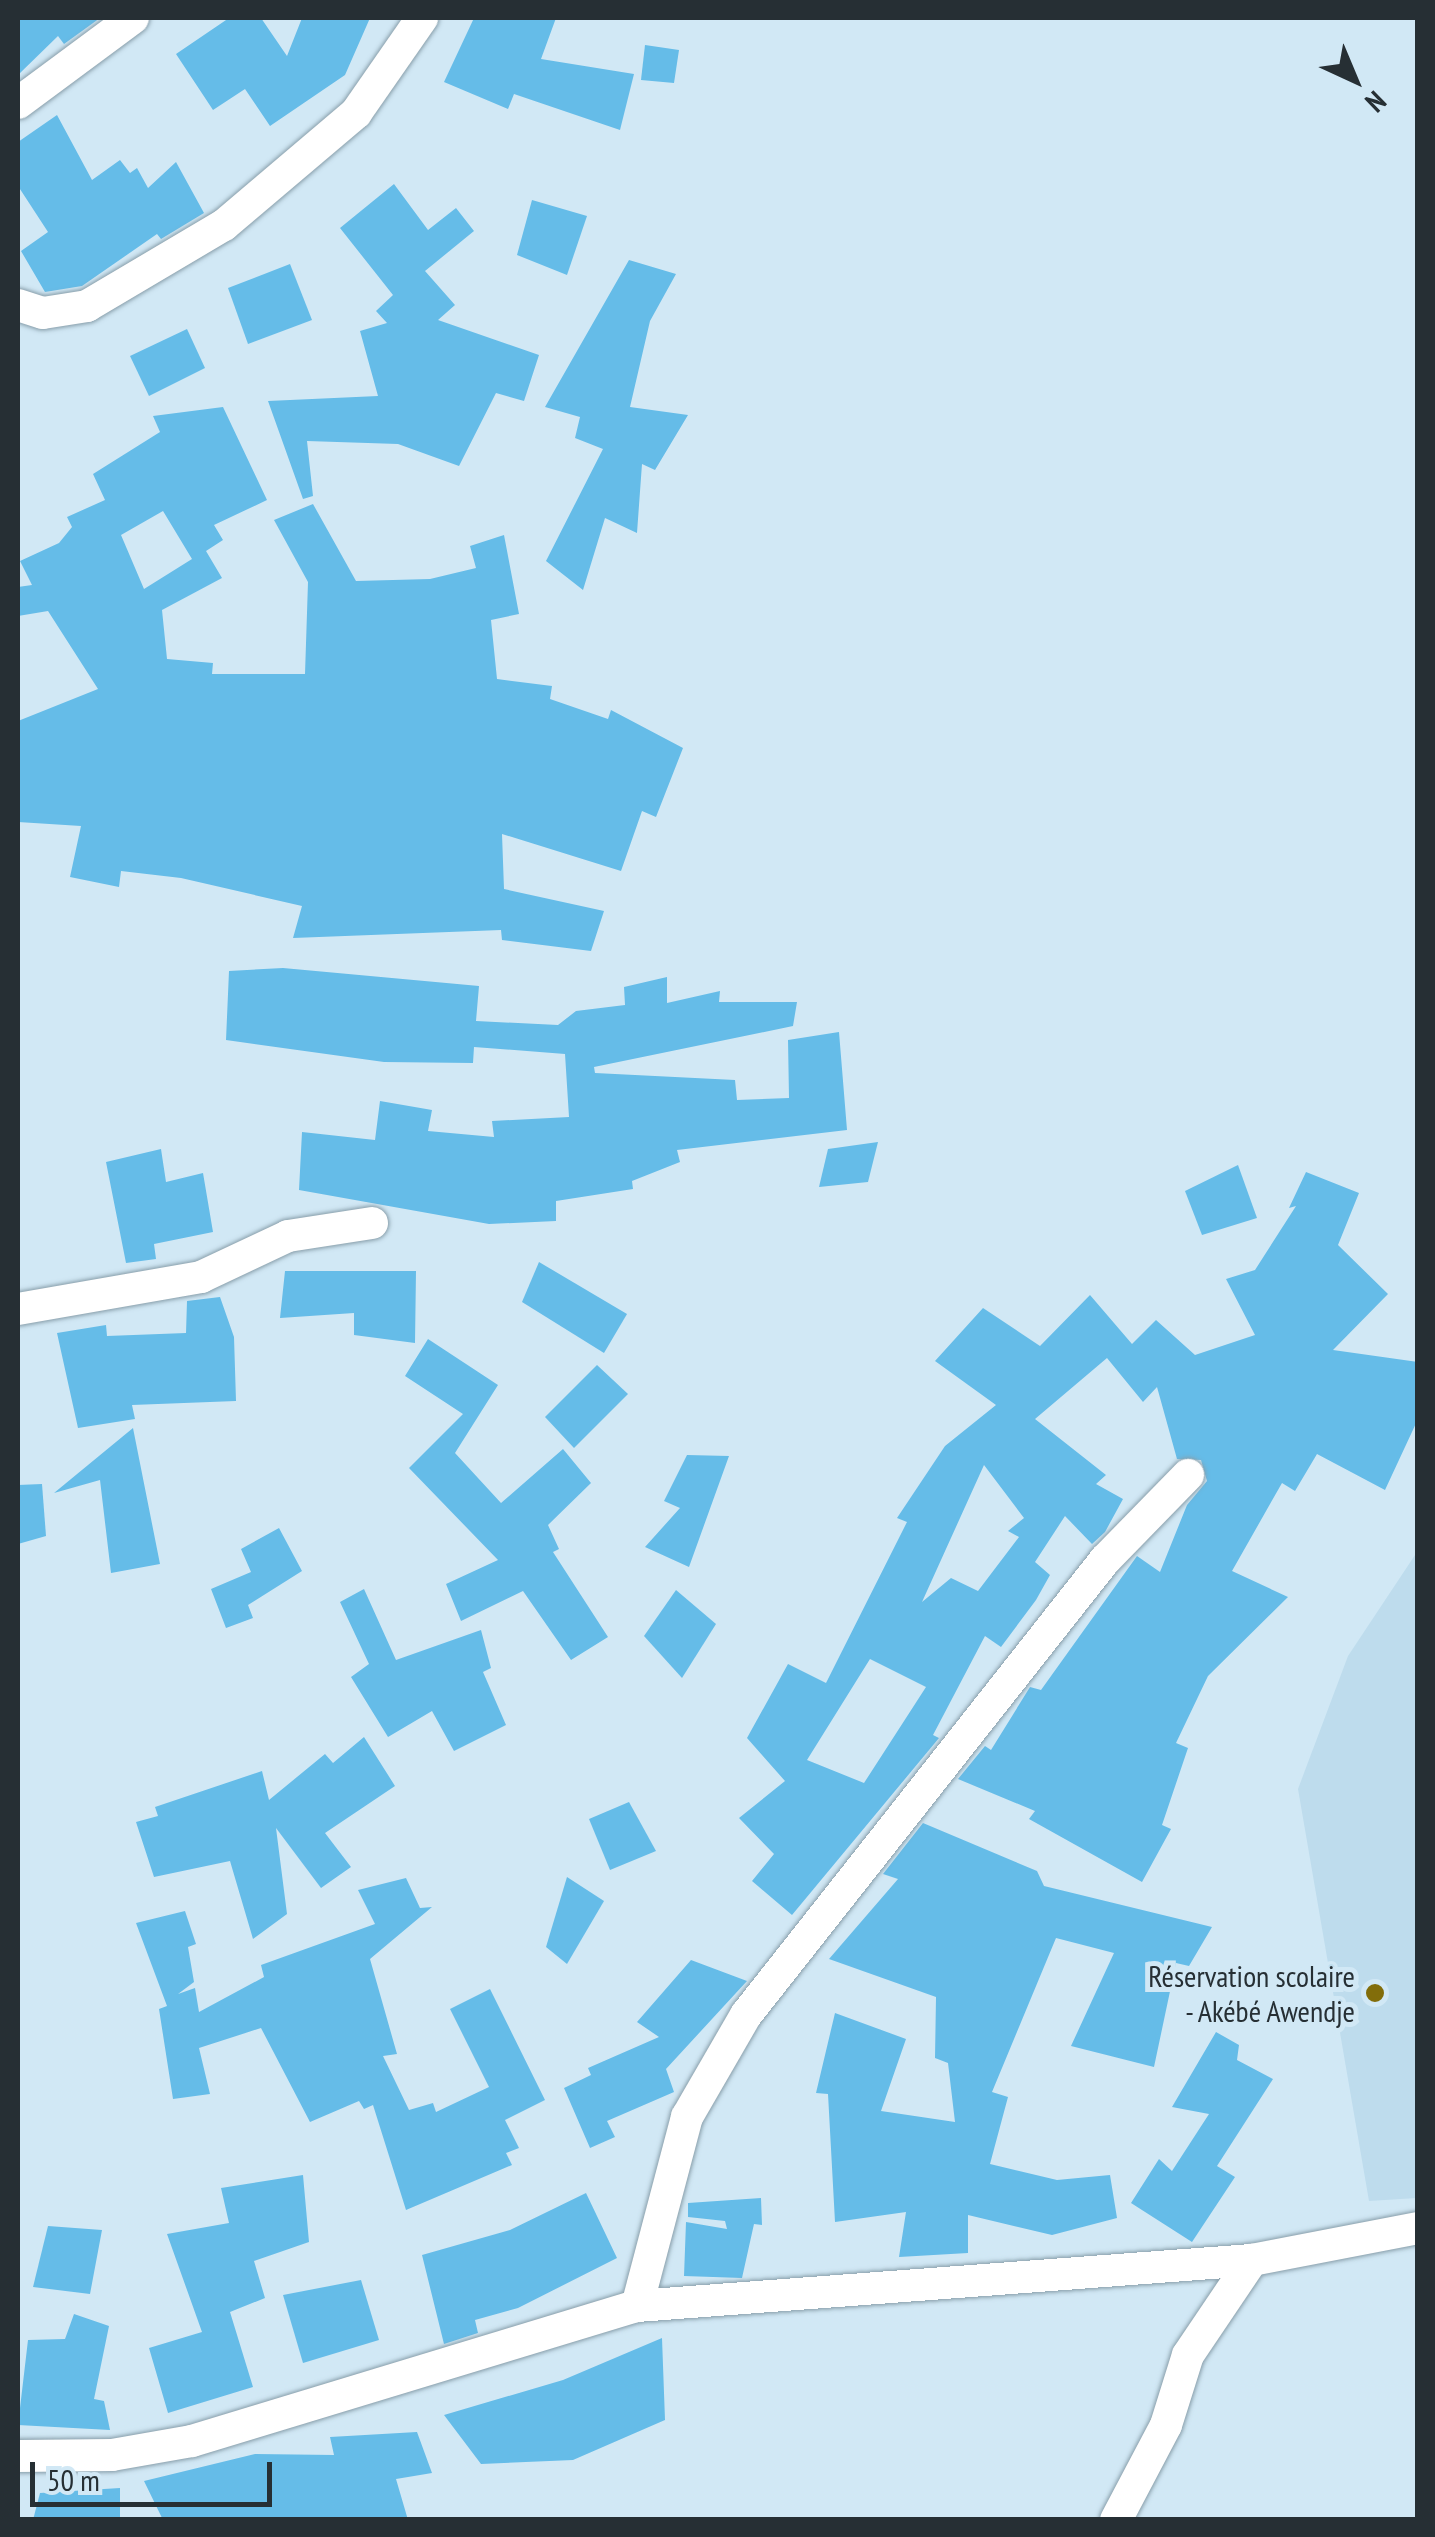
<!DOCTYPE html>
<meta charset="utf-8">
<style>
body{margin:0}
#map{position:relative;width:1435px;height:2537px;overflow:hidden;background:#d1e8f5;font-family:"PT Sans Narrow",sans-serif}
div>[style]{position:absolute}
.built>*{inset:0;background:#bedced}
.building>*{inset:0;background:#65bce8}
.roads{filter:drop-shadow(0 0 2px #889eaa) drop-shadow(0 0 2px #889eaa)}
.street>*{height:32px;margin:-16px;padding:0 16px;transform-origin:16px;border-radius:16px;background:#fff}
.dots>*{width:28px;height:28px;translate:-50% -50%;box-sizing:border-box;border:5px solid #d1e8f5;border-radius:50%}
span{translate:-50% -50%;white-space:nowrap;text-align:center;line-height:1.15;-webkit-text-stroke:10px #d1e8f5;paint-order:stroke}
.poi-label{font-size:30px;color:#262f34}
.right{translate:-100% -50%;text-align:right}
.frame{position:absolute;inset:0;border:20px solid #262f34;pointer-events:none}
.north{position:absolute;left:1305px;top:30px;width:100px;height:100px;-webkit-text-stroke:8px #d1e8f5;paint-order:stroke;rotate:136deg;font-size:28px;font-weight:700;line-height:40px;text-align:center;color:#262f34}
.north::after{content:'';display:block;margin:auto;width:35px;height:45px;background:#262f34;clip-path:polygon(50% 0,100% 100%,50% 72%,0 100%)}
.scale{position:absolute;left:30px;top:2462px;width:242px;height:45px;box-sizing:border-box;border:5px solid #262f34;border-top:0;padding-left:12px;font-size:30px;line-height:35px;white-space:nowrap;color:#262f34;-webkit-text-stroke:8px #d1e8f5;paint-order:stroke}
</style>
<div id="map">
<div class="built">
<div style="clip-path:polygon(1417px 1552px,1417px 2198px,1369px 2201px,1298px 1789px,1348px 1656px)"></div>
</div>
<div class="building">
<div style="clip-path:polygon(18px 18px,100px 18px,64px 44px,58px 36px,18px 75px)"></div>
<div style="clip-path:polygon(229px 18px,261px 18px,287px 56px,302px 18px,370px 18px,345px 75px,270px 126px,245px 89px,213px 110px,176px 54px)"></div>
<div style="clip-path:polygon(474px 18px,556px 18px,541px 59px,634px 74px,620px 130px,514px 94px,508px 109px,444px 82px)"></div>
<div style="clip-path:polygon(645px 45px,679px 50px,674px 83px,641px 80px)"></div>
<div style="clip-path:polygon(57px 115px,92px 180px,120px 160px,130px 173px,137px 168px,148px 188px,176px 162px,204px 213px,161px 239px,157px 234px,82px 286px,45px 292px,21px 251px,48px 232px,18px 186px,18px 142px)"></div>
<div style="clip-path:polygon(394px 184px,428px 230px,456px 208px,474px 231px,425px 271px,455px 305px,438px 320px,539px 355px,524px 401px,496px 393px,459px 466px,398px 444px,307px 441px,313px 496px,303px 499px,268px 401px,378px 396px,360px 331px,387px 323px,376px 311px,393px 295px,340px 228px)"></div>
<div style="clip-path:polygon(532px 200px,587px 216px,567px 275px,517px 255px)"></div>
<div style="clip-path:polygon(629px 260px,676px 274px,650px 321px,630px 407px,688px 415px,655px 470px,642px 464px,637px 533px,605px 518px,583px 590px,546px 561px,603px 449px,575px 438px,580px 417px,545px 407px)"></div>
<div style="clip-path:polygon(290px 264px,312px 320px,248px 344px,228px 288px)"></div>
<div style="clip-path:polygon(187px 329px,205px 368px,149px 396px,130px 356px)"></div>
<div style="clip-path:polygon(evenodd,223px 407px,267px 500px,214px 525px,223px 540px,206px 551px,222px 578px,162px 610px,167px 659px,213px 663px,212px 674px,305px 674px,308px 582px,274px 520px,313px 504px,356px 581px,430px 579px,476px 568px,470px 546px,504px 535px,519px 614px,491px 620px,497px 679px,552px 686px,550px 699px,608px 719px,611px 710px,683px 748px,656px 817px,642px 811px,621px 871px,502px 834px,504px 889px,604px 911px,591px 951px,502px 940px,501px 930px,293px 938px,302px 906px,181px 878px,121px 871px,119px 887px,70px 877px,81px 826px,18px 822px,18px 721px,98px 689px,48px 611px,18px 616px,18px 587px,32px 585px,20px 561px,59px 543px,72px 527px,67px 517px,105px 500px,93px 474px,160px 432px,153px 416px,223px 407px,163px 511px,192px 559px,144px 589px,121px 535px,163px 511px)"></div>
<div style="clip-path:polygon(283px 968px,479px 986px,476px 1021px,558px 1025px,576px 1011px,625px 1005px,624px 987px,667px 977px,667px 1003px,720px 991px,719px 1002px,797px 1002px,793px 1026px,594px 1067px,595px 1073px,735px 1080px,737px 1100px,789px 1098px,788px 1040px,839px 1032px,847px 1130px,677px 1150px,680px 1162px,632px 1181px,633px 1189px,556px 1201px,556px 1221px,489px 1224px,299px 1190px,302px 1132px,375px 1140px,380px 1101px,432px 1110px,428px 1131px,494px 1137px,492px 1121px,569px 1117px,565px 1054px,474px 1047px,473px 1063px,384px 1062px,226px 1040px,229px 971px)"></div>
<div style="clip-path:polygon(878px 1142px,868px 1182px,819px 1187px,828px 1149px)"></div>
<div style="clip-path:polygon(161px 1149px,166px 1182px,203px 1173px,213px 1232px,154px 1244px,156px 1259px,126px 1263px,106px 1162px)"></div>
<div style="clip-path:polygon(1238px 1165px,1257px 1218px,1202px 1235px,1185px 1191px)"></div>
<div style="clip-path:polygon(evenodd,1306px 1172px,1359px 1193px,1338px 1245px,1388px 1294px,1333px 1350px,1418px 1362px,1418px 1419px,1385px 1490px,1317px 1454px,1295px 1491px,1282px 1483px,1232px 1571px,1288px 1597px,1208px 1676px,1176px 1743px,1188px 1748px,1162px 1825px,1171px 1829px,1142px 1882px,1029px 1819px,1035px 1811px,958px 1779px,985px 1746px,991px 1750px,1030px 1687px,1041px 1690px,1137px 1556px,1160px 1572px,1187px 1505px,1207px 1481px,1201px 1460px,1177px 1459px,1157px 1387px,1143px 1402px,1107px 1358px,1035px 1419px,1106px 1475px,1096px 1484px,1123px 1499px,1105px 1532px,1092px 1544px,1065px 1516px,1035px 1562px,1050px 1575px,1036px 1600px,1001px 1647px,985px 1636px,933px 1735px,939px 1738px,792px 1915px,752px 1881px,774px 1854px,739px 1818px,785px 1781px,747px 1738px,788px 1664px,826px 1683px,907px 1522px,897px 1518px,945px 1446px,996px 1405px,935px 1361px,983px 1308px,1040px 1346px,1090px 1295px,1132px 1344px,1156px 1320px,1195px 1355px,1255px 1335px,1226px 1279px,1255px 1270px,1296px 1206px,1289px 1208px,1306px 1172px,984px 1465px,1024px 1518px,1008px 1531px,1019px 1537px,978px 1591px,951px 1578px,922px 1602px,984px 1465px,1306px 1172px,870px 1659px,926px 1687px,864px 1783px,807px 1760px,870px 1659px)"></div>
<div style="clip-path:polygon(539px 1262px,627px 1314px,604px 1353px,522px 1302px)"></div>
<div style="clip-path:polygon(285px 1271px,416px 1271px,415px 1343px,354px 1335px,354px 1313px,280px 1318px)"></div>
<div style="clip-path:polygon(220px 1297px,234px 1337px,236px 1401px,132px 1405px,135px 1419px,78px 1428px,57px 1333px,106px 1325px,107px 1336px,186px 1333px,187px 1301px)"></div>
<div style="clip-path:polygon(428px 1339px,498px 1385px,455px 1453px,501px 1503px,563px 1449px,591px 1483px,548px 1525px,559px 1549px,553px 1552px,608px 1637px,571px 1660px,523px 1591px,461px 1621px,446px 1584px,498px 1560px,409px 1468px,463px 1414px,405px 1376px)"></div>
<div style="clip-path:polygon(597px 1365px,628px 1394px,574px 1448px,545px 1417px)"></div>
<div style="clip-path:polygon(133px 1428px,160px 1564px,111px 1573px,100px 1480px,54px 1493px)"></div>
<div style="clip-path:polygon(687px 1455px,729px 1456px,689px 1567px,645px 1547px,680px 1508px,664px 1501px)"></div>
<div style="clip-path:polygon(42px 1484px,46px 1536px,18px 1544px,18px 1485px)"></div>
<div style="clip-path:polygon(279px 1528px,302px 1571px,248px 1605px,253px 1618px,226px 1628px,211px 1589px,251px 1572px,241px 1549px)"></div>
<div style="clip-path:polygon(364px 1589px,396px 1660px,481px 1630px,491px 1668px,483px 1672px,506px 1725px,454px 1751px,432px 1711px,388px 1737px,351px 1677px,369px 1664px,340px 1602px)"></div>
<div style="clip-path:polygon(676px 1590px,716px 1624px,682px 1678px,644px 1636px)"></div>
<div style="clip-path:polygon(364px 1737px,395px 1786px,325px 1833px,351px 1867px,321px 1888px,276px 1828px,287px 1914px,253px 1939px,230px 1861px,154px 1877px,136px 1822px,158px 1816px,155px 1807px,262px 1771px,269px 1800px,325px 1754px,333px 1763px)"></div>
<div style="clip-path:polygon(629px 1802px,656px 1851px,610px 1870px,589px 1819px)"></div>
<div style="clip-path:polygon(923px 1823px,1037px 1871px,1044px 1886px,1212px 1927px,1189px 1966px,1176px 1963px,1154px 2067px,1071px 2046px,1114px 1953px,1056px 1938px,992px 2092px,1008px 2097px,990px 2164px,1057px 2180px,1110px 2175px,1117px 2218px,1052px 2235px,968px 2215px,968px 2253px,899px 2257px,906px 2212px,835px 2222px,828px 2094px,816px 2093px,835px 2013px,906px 2039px,881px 2111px,955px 2122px,948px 2063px,935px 2058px,936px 1997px,829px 1959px,898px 1879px,883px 1874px)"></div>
<div style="clip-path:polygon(567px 1877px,604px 1901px,567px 1964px,546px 1947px)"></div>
<div style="clip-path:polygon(406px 1878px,420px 1908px,432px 1907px,370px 1959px,397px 2054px,383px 2056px,409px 2110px,433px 2103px,436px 2112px,489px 2087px,450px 2009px,490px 1989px,545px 2100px,505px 2120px,519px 2148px,506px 2153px,512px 2165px,406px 2210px,373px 2105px,364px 2109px,359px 2101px,310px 2122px,261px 2028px,199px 2048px,210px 2094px,173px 2099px,159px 2009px,167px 2006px,136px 1923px,185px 1911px,196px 1944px,188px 1947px,194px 1982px,178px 1994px,195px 1988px,199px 2012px,264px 1977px,261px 1965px,375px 1924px,358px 1890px)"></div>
<div style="clip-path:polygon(691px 1960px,747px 1981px,666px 2069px,674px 2092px,607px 2121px,615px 2137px,590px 2148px,564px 2088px,591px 2075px,588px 2068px,659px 2037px,637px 2022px)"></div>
<div style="clip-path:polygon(1216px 2032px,1239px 2045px,1237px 2060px,1273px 2079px,1217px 2166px,1235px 2177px,1192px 2242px,1131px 2203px,1159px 2159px,1172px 2171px,1209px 2114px,1172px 2107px)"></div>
<div style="clip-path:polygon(303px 2175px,309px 2242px,254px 2261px,265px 2298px,230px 2312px,253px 2387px,168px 2413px,149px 2348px,202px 2332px,167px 2234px,229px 2223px,221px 2188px)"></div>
<div style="clip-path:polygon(586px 2193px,617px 2258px,518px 2308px,475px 2320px,478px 2333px,444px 2344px,422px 2255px,510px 2230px)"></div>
<div style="clip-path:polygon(761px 2198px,762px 2225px,754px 2224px,742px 2278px,684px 2276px,686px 2222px,727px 2229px,725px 2221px,688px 2217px,688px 2203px)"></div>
<div style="clip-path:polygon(48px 2226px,102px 2230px,90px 2294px,33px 2287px)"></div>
<div style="clip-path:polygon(361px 2280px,379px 2340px,303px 2363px,283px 2295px)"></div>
<div style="clip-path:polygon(74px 2314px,109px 2326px,94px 2399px,104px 2401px,110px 2430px,18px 2425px,28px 2340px,65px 2339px)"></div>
<div style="clip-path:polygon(662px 2338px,665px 2420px,573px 2460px,481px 2464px,444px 2415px,563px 2380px)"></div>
<div style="clip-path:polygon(417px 2432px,432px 2473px,396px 2479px,408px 2520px,163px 2520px,144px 2481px,255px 2454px,334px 2455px,330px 2437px)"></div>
<div style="clip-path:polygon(120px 2488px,120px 2520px,33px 2520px,40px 2493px)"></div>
</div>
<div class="roads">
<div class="street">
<div style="left:18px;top:103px;width:143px;rotate:-36.5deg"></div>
<div style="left:18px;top:305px;width:26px;rotate:18deg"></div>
<div style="left:43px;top:313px;width:45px;rotate:-9deg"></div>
<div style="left:87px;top:306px;width:159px;rotate:-30.6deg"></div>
<div style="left:224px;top:225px;width:173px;rotate:-40.3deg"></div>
<div style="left:356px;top:113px;width:116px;rotate:-55.2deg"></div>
<div style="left:18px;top:1309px;width:186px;rotate:-9.9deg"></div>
<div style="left:201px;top:1277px;width:96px;rotate:-25.2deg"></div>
<div style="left:288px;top:1236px;width:85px;rotate:-8.8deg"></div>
<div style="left:637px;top:2306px;width:196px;rotate:-75.2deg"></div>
<div style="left:687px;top:2117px;width:118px;rotate:-60deg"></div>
<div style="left:746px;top:2015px;width:580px;rotate:-51.73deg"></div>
<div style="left:1105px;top:1560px;width:119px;rotate:-45.7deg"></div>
<div style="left:18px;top:2456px;width:94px;rotate:-0.6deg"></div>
<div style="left:112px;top:2455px;width:81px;rotate:-9.9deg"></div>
<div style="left:192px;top:2441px;width:465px;rotate:-16.9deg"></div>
<div style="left:637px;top:2306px;width:617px;rotate:-4.28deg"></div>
<div style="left:1252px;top:2260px;width:169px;rotate:-10.9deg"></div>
<div style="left:1116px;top:2520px;width:107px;rotate:-62.2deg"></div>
<div style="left:1166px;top:2425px;width:73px;rotate:-72.6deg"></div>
<div style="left:1188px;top:2355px;width:115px;rotate:-56deg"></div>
</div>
</div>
<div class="dots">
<div style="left:1375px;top:1993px;background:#826d0a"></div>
</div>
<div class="poi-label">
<span class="right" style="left:1355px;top:1993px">Réservation scolaire<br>- Akébé Awendje</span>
</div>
<div class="frame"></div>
<div class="north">N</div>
<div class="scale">50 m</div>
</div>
